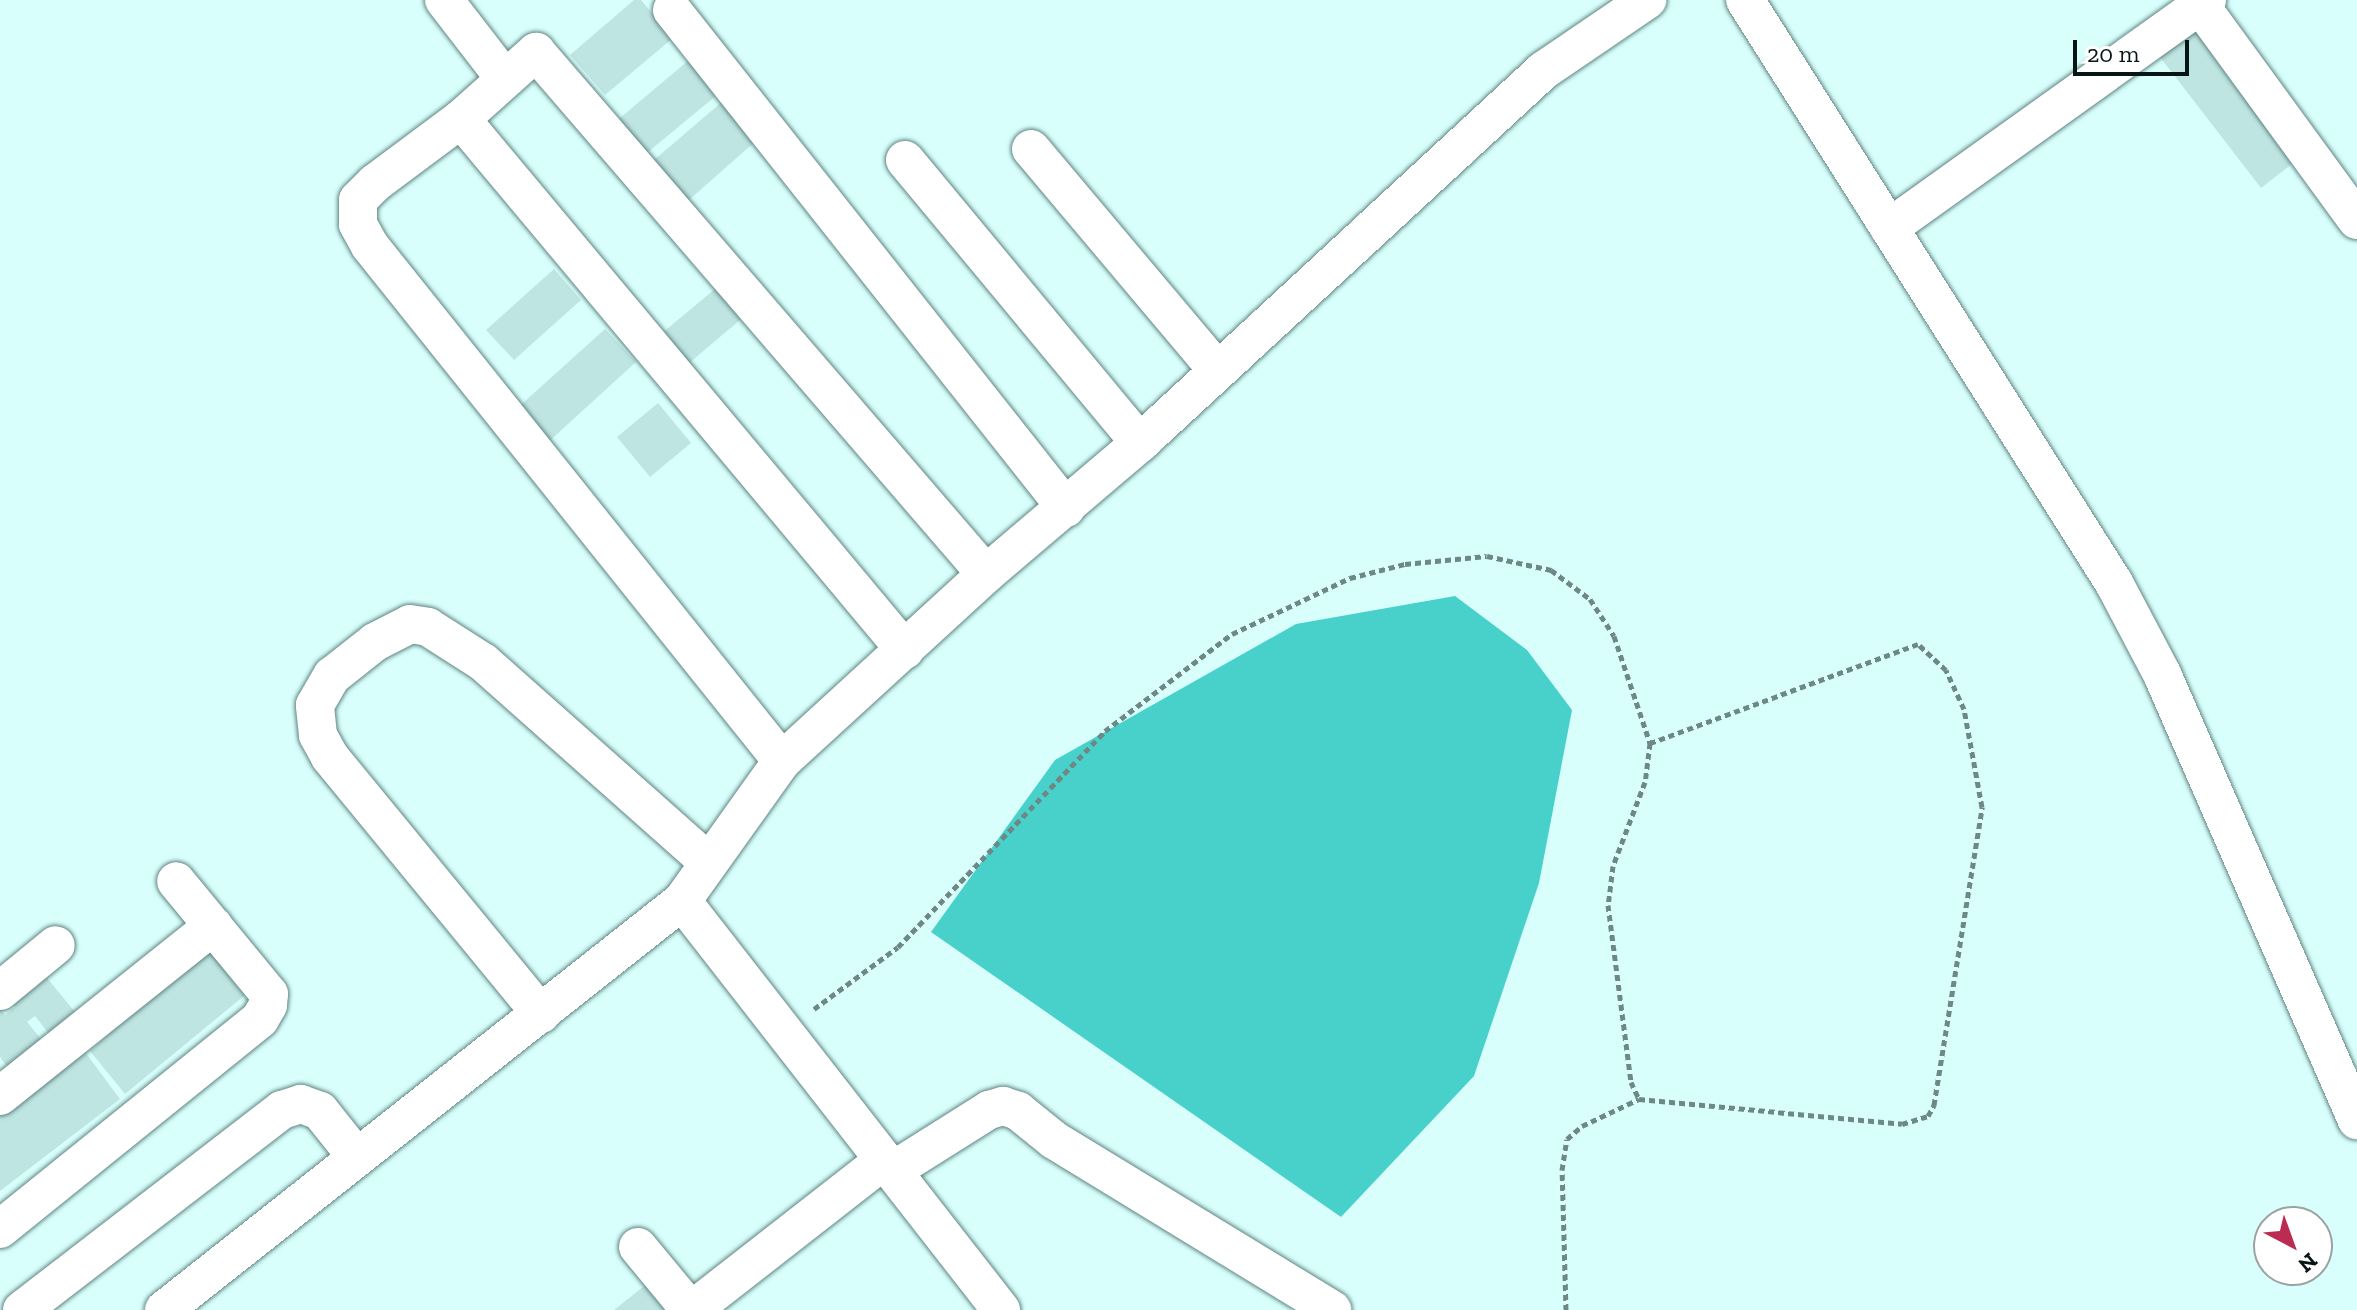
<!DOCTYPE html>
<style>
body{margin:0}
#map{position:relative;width:2357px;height:1310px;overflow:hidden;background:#d8fffc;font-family:"Zilla Slab",serif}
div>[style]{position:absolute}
.water>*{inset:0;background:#48d1cb}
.building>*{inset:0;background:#bfe5e2}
.path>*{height:5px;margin-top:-2.5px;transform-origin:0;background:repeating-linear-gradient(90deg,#6e8886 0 6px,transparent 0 10px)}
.roads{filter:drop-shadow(0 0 2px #608481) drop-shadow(0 0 2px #608481)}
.minor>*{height:38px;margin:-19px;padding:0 19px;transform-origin:19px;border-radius:19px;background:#fff}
span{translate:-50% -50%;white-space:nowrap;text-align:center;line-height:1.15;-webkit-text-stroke:6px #fff;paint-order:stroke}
.north{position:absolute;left:2253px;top:1206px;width:80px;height:80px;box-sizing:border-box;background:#fff;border:2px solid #9ca1a1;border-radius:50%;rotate:139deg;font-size:22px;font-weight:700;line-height:32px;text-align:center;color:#071514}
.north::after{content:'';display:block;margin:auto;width:28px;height:36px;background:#bb2b52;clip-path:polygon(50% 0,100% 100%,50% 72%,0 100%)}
.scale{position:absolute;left:2073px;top:40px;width:116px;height:36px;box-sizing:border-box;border:4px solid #071514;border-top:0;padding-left:10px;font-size:24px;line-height:28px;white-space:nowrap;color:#071514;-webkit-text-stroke:6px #fff;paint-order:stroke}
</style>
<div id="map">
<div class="water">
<div style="clip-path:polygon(1455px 596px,1527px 650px,1572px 710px,1539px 883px,1474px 1076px,1341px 1217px,931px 932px,1055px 760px,1296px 624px)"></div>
</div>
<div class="building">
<div style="clip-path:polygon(634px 0,641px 0,673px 38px,605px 95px,570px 55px)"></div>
<div style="clip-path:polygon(2201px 25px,2302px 156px,2261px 188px,2160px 57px)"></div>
<div style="clip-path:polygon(689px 60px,717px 95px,642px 157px,614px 123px)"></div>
<div style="clip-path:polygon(723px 101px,757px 140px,682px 206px,647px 166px)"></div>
<div style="clip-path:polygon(554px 269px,581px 300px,514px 360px,486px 330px)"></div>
<div style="clip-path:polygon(721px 284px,747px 314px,681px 370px,655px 339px)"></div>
<div style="clip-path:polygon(605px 329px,636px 362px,545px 445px,514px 411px)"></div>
<div style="clip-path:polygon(658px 403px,691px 443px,650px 477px,617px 437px)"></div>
<div style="clip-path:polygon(215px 940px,256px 986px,125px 1094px,90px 1051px)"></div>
<div style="clip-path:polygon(38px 967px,75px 1012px,49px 1034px,35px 1016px,27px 1022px,42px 1040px,8px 1068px,0 1057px,0 1009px,5px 1015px,15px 1007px,5px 994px)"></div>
<div style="clip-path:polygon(85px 1052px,120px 1099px,0 1191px,0 1116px)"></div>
<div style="clip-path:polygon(653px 1279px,677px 1310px,614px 1310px)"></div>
</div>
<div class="path">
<div style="left:814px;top:1009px;width:104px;rotate:-36.4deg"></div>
<div style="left:898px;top:947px;width:299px;rotate:-46.2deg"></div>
<div style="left:1105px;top:731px;width:160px;rotate:-37.4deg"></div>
<div style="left:1232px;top:634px;width:131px;rotate:-25.4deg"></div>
<div style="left:1350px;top:578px;width:57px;rotate:-14.3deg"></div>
<div style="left:1405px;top:564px;width:82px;rotate:-5.6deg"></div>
<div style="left:1487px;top:556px;width:66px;rotate:12.3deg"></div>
<div style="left:1551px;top:570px;width:49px;rotate:36.6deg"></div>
<div style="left:1590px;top:599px;width:44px;rotate:57deg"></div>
<div style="left:1614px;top:636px;width:113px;rotate:71.4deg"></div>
<div style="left:1650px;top:743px;width:39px;rotate:97deg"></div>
<div style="left:1645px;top:782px;width:90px;rotate:110.9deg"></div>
<div style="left:1613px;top:866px;width:39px;rotate:97deg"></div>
<div style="left:1608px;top:905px;width:178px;rotate:82.6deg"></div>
<div style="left:1631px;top:1082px;width:19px;rotate:65deg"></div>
<div style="left:1639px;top:1099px;width:264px;rotate:5.4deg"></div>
<div style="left:1902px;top:1124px;width:27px;rotate:-17deg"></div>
<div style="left:1928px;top:1116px;width:13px;rotate:-61deg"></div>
<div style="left:1934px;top:1105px;width:302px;rotate:-80.8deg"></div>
<div style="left:1982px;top:807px;width:100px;rotate:-100.4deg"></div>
<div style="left:1964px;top:709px;width:43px;rotate:-114.8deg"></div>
<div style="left:1946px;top:670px;width:38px;rotate:-137deg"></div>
<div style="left:1918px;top:644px;width:286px;rotate:159.7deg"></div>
<div style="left:1566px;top:1310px;width:140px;rotate:-91.6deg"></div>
<div style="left:1562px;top:1170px;width:31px;rotate:-81deg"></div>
<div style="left:1567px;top:1139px;width:20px;rotate:-41deg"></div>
<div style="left:1582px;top:1126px;width:63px;rotate:-25.3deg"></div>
</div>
<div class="roads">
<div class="minor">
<div style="left:444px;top:0;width:100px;rotate:52.3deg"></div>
<div style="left:1745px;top:0;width:690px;rotate:57.67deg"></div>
<div style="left:2114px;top:583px;width:103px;rotate:62.2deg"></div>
<div style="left:2162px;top:674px;width:487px;rotate:66.4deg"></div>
<div style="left:2200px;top:5px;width:266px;rotate:53.9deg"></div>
<div style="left:672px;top:10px;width:635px;rotate:51.65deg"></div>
<div style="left:461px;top:119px;width:692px;rotate:50.1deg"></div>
<div style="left:1031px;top:149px;width:290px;rotate:49.9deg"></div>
<div style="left:905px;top:160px;width:368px;rotate:50.3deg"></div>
<div style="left:1889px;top:228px;width:391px;rotate:-35.6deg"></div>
<div style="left:782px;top:761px;width:660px;rotate:-128.66deg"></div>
<div style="left:370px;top:246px;width:25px;rotate:-119deg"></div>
<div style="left:358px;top:224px;width:24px;rotate:-90deg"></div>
<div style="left:358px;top:200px;width:24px;rotate:-45deg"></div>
<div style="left:375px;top:183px;width:107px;rotate:-36.7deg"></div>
<div style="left:461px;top:119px;width:101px;rotate:-41.8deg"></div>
<div style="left:536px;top:52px;width:689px;rotate:49.24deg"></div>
<div style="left:682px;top:901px;width:519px;rotate:52.05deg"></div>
<div style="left:0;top:991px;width:72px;rotate:-39.4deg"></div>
<div style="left:541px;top:1014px;width:333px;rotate:-129.4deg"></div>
<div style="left:330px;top:757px;width:25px;rotate:-119deg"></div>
<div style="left:318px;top:735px;width:30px;rotate:-96deg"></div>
<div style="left:315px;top:705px;width:34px;rotate:-60deg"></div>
<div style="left:332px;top:676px;width:55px;rotate:-38.3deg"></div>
<div style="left:375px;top:642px;width:39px;rotate:-27deg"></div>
<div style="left:410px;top:624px;width:18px;rotate:9deg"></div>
<div style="left:428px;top:627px;width:65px;rotate:32.5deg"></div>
<div style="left:483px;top:662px;width:302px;rotate:41.6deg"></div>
<div style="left:0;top:1096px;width:273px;rotate:-38.6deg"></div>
<div style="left:892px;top:1171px;width:115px;rotate:-32.2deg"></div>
<div style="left:989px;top:1110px;width:15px;rotate:-16deg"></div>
<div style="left:1003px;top:1106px;width:16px;rotate:18deg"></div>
<div style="left:1018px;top:1111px;width:46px;rotate:38.9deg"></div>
<div style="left:1054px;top:1140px;width:326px;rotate:31.4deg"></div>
<div style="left:0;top:1229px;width:334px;rotate:-38.9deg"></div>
<div style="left:260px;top:1019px;width:16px;rotate:-60deg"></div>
<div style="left:268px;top:1005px;width:11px;rotate:-85deg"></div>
<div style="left:269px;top:994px;width:146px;rotate:-129.5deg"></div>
<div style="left:638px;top:1247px;width:67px;rotate:50.4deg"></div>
<div style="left:681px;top:1299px;width:10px;rotate:37deg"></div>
<div style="left:689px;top:1305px;width:12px;rotate:-9deg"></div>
<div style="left:701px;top:1303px;width:232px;rotate:-38deg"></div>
<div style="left:22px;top:1310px;width:328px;rotate:-37.6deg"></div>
<div style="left:282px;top:1110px;width:20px;rotate:-18deg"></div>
<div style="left:301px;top:1104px;width:20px;rotate:20deg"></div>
<div style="left:320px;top:1111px;width:58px;rotate:51.3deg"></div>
<div style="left:164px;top:1310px;width:660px;rotate:-38.29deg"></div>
<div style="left:682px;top:901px;width:172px;rotate:-54.5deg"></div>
<div style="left:782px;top:761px;width:277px;rotate:-42.5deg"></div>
<div style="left:986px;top:574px;width:202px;rotate:-40.4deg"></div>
<div style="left:1140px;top:443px;width:550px;rotate:-42.72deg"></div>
<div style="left:1544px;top:70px;width:125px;rotate:-34.2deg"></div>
</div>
</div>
<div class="north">N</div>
<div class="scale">20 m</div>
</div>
